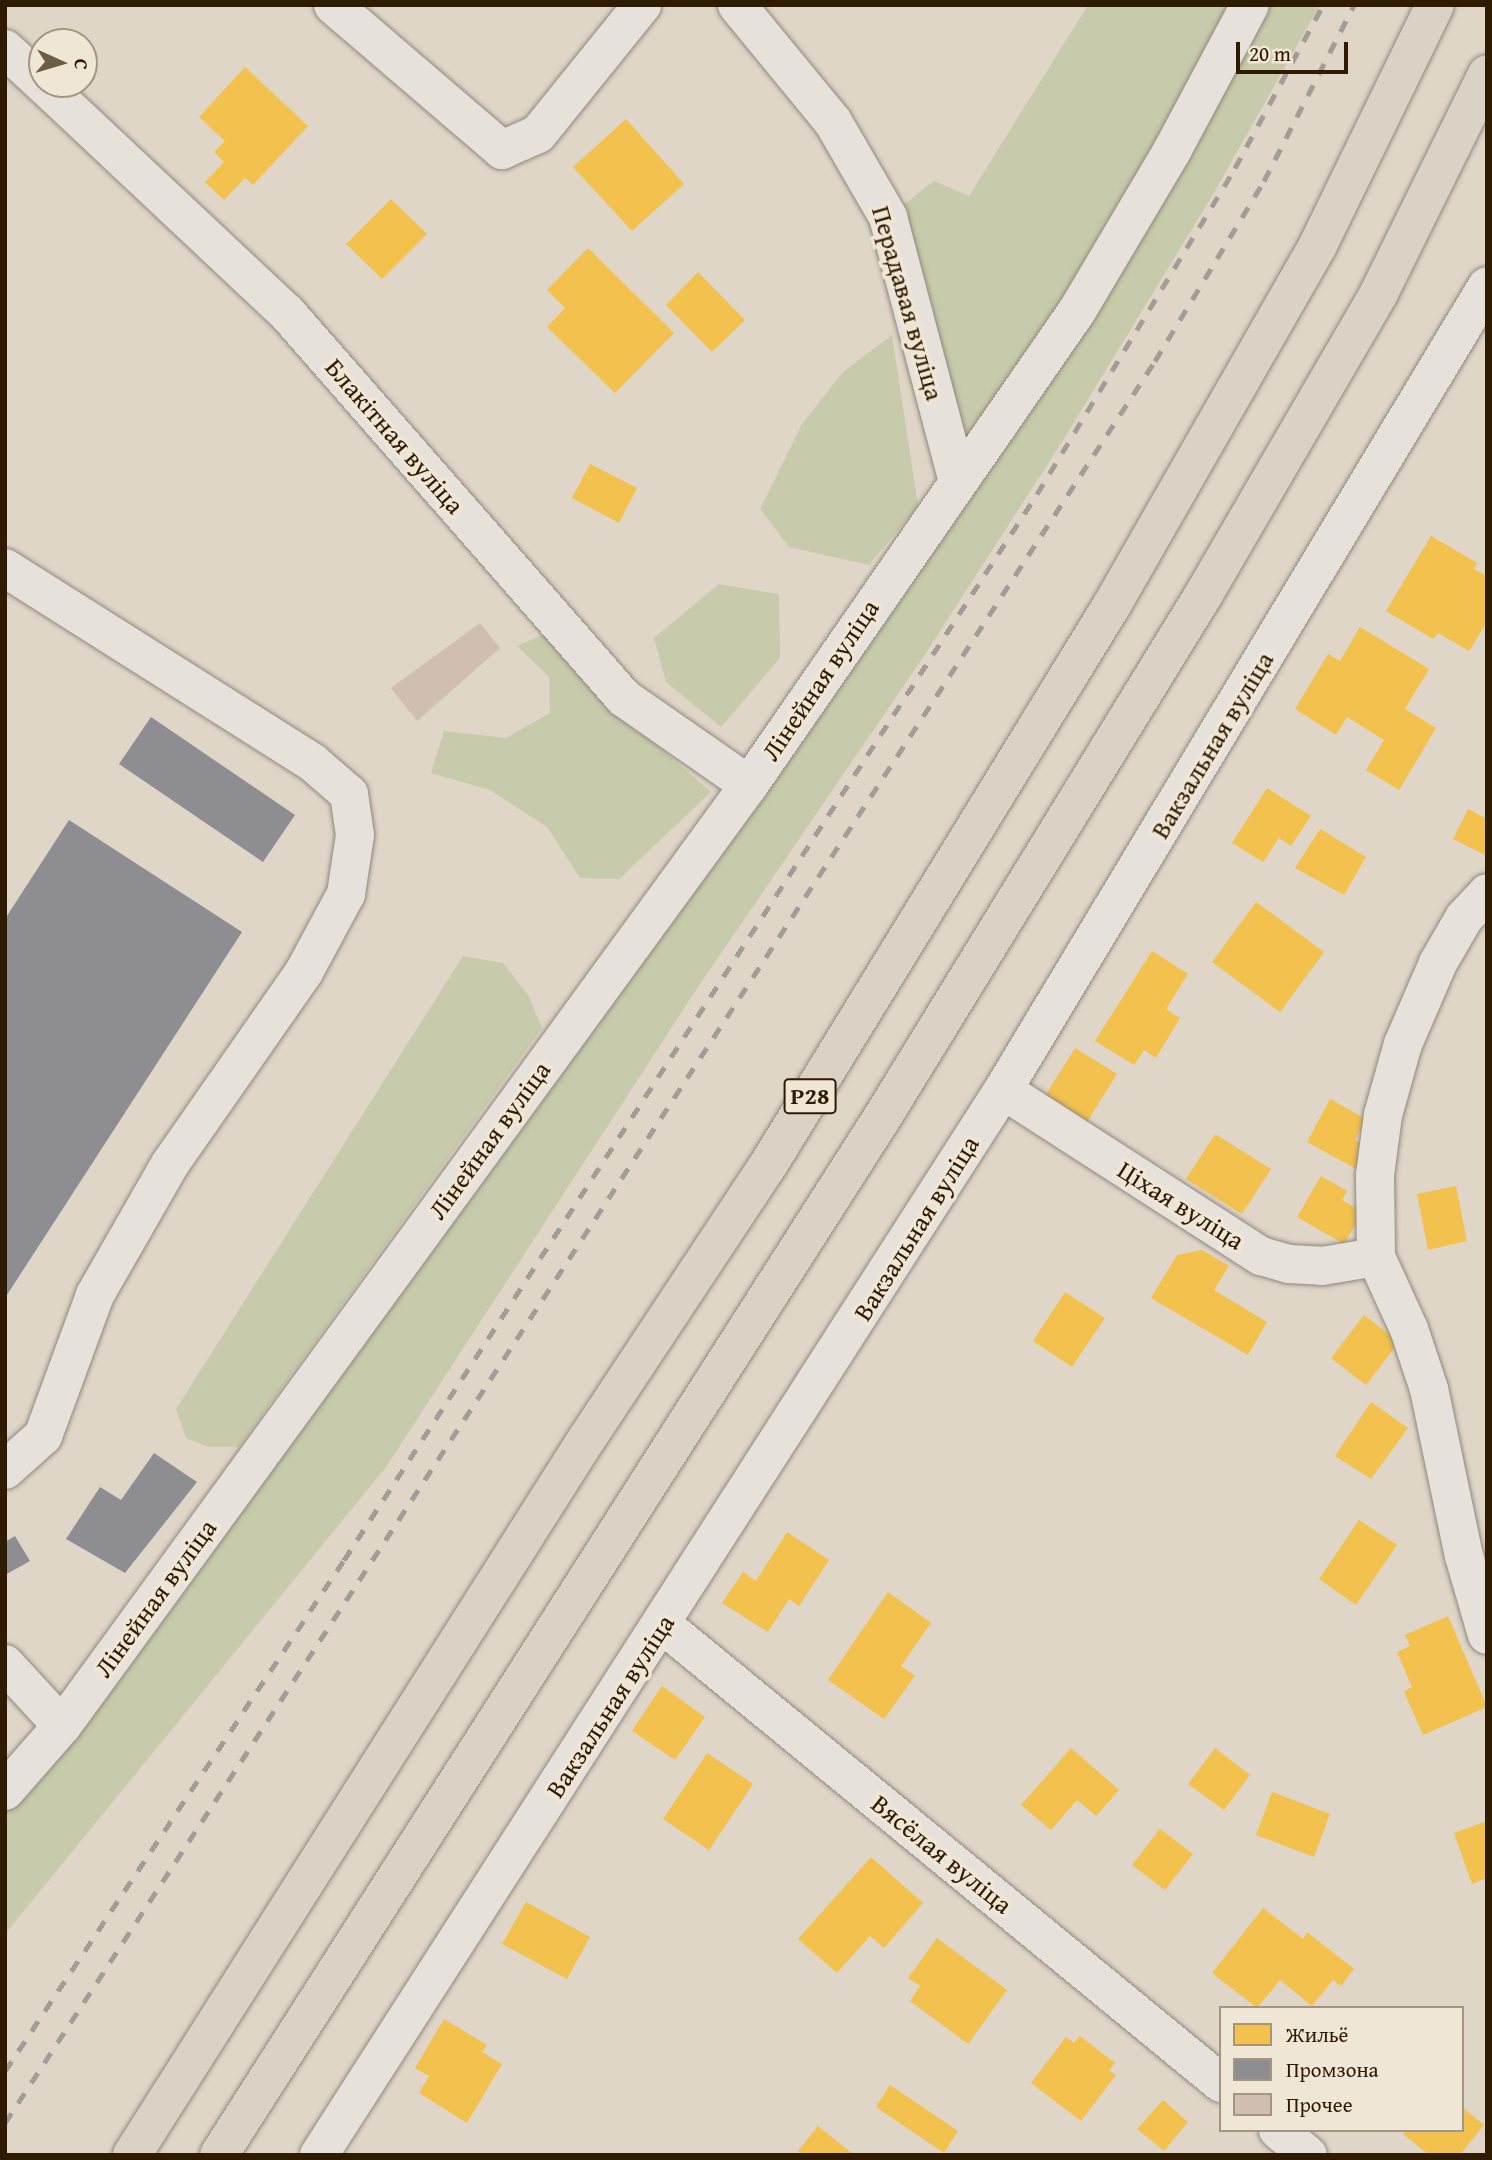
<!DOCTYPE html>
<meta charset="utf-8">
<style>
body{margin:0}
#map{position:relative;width:1492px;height:2160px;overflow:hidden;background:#dfd6c8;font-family:"Gentium Book Plus",serif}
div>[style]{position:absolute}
.green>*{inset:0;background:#c7caab}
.homes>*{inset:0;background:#f2c14e}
.industry>*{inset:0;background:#8d8d92}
.building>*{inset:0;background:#cfbeb1}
.roads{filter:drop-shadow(0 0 2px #90887d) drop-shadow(0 0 2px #90887d)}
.minor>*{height:38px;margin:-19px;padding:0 19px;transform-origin:19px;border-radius:19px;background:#e6e2db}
.highway>*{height:38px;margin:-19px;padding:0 19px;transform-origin:19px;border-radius:19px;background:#dad2c5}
.rail>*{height:5px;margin-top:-2.5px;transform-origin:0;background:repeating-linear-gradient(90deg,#a39d95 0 12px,transparent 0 24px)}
span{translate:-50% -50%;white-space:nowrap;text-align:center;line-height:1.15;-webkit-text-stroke:7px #f0e6d5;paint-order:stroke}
.shield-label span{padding:2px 5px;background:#f0e6d5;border:2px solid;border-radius:5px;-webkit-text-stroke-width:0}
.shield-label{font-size:24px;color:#2f1b02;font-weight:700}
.street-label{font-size:26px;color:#2f1b02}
.frame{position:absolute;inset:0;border:7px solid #2f1b02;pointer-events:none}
.legend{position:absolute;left:1219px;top:2006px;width:245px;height:126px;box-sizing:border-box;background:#f0e6d5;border:2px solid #a39581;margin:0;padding:9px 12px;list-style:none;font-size:21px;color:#2f1b02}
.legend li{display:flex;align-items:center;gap:14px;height:35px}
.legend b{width:35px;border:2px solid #a39581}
.north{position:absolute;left:28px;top:28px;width:70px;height:70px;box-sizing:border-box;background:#f0e6d5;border:2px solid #a39581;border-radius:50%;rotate:94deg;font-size:19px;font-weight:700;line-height:28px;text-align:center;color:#2f1b02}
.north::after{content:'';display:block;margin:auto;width:24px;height:32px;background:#6d5c47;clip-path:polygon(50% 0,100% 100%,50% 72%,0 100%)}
.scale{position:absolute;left:1236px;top:42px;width:112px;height:32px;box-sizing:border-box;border:4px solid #2f1b02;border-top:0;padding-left:9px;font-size:21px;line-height:24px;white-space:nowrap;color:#2f1b02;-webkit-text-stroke:5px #f0e6d5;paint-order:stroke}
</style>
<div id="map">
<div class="green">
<div style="clip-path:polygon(1088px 5px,1320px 5px,1211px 198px,1062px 442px,924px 656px,696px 990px,386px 1467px,5px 1934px,5px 1791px,957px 478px,888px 217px,934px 181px,969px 196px)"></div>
<div style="clip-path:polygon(892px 335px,918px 506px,869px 565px,789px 547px,760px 509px,802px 424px,843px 372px)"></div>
<div style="clip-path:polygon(719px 584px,779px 594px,780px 658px,721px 727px,666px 682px,654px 638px)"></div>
<div style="clip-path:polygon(552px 631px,620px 713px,711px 792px,619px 879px,580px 878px,547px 827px,490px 790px,431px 773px,444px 731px,506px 738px,550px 713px,549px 677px,517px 646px)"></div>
<div style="clip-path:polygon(463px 956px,503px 963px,528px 995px,542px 1028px,239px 1447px,208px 1447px,186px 1438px,176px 1409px)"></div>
</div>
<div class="homes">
<div style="clip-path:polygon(245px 67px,308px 126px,253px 185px,245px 178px,224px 200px,205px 182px,224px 162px,214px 152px,225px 141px,199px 117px)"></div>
<div style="clip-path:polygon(626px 119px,684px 184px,632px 231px,573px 167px)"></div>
<div style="clip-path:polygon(391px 199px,427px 234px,382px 279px,346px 244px)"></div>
<div style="clip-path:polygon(588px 248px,674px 333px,615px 393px,547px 327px,565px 308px,547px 290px)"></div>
<div style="clip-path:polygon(698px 272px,745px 320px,712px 352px,666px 305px)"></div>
<div style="clip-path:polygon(590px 464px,637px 488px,619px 523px,572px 498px)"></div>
<div style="clip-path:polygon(1431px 536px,1477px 563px,1474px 569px,1487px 576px,1487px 622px,1469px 651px,1438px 633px,1433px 639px,1386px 611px)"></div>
<div style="clip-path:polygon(1360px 627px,1429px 669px,1405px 709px,1436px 728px,1399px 790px,1366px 770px,1384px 740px,1347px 717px,1336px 735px,1295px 709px,1328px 654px,1340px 661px)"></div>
<div style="clip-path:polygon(1267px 788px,1311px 816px,1291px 846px,1279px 838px,1263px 862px,1232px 843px)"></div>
<div style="clip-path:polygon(1468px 809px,1487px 819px,1487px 856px,1453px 839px)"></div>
<div style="clip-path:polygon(1320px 829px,1366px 857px,1344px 895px,1295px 868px)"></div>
<div style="clip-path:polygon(1256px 902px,1324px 952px,1280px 1012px,1212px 962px)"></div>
<div style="clip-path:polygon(1152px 951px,1188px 974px,1166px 1009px,1180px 1018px,1156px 1058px,1144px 1050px,1134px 1065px,1095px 1041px)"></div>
<div style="clip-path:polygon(1075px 1048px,1117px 1074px,1087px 1122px,1045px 1096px)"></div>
<div style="clip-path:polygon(1330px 1099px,1366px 1119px,1355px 1140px,1368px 1147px,1356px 1169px,1307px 1142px)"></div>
<div style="clip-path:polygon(1215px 1134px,1271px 1169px,1242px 1214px,1186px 1179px)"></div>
<div style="clip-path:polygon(1321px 1176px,1347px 1191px,1342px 1200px,1363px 1212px,1344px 1244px,1297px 1217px)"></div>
<div style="clip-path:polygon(1456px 1186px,1467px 1241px,1428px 1250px,1417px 1194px)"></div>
<div style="clip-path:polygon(1202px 1250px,1229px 1266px,1214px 1290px,1267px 1322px,1248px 1355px,1151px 1298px,1177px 1255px)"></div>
<div style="clip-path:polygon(1065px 1292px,1105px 1318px,1072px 1367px,1033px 1341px)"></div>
<div style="clip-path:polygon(1364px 1315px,1399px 1342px,1366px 1385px,1331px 1358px)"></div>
<div style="clip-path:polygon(1371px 1402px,1408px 1428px,1371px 1479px,1335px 1456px)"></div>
<div style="clip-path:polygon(1359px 1520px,1397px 1545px,1356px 1605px,1319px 1579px)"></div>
<div style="clip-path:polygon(787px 1532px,829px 1560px,799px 1606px,789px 1599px,768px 1632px,722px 1603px,743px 1572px,756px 1581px)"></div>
<div style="clip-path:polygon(888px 1592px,931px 1623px,901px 1666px,915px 1676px,884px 1719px,828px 1680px)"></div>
<div style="clip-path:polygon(1448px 1616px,1487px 1707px,1423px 1735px,1404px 1691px,1412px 1687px,1397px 1652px,1410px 1646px,1405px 1635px)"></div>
<div style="clip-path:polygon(662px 1686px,705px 1717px,675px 1760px,632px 1731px)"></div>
<div style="clip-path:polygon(1071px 1748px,1119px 1790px,1096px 1816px,1077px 1800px,1051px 1830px,1021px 1805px)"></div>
<div style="clip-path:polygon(1215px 1748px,1250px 1775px,1224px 1810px,1188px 1784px)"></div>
<div style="clip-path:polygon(707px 1753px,753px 1784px,709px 1850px,663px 1819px)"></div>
<div style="clip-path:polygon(1272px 1792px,1330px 1814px,1314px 1857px,1256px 1835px)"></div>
<div style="clip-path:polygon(1487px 1821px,1487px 1878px,1472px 1884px,1454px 1833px)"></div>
<div style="clip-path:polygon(1160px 1829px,1193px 1854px,1165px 1890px,1132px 1865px)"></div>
<div style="clip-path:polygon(871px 1857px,923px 1903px,884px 1948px,870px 1936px,837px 1973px,798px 1939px)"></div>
<div style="clip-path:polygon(526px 1902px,590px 1937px,567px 1979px,502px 1944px)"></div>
<div style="clip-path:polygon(1263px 1908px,1303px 1939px,1307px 1932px,1354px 1969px,1341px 1986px,1333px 1980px,1312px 2006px,1280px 1980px,1257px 2008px,1212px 1973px)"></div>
<div style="clip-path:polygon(937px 1938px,1007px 1990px,968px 2044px,910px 2001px,920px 1986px,908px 1978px)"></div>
<div style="clip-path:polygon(444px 2019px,487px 2045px,482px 2052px,502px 2064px,467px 2123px,419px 2093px,429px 2076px,415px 2068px)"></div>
<div style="clip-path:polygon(1080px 2036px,1115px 2063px,1109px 2070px,1116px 2075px,1081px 2121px,1031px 2083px,1066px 2037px,1074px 2043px)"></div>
<div style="clip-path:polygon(890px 2085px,958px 2131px,944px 2153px,876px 2107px)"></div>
<div style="clip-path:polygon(1163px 2100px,1188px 2122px,1164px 2151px,1137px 2129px)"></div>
<div style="clip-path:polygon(1462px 2107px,1484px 2125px,1460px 2155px,1429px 2155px,1403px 2134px,1407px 2130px,1462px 2130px)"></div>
<div style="clip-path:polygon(818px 2126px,854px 2155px,803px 2155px,798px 2151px)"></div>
</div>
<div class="industry">
<div style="clip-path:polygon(151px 717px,295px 815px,263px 862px,119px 764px)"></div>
<div style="clip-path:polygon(69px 820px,242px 932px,5px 1298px,5px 919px)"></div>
<div style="clip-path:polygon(154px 1453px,197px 1482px,125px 1573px,66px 1539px,100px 1487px,121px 1500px)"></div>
<div style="clip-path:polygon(15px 1536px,30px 1561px,5px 1575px,5px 1542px)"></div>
</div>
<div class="building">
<div style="clip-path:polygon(480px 623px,500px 648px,417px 721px,391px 688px)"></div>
</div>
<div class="roads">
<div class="minor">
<div style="left:333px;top:5px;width:223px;rotate:40.6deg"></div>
<div style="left:502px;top:150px;width:39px;rotate:-24deg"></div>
<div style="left:538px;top:134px;width:166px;rotate:-51.1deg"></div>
<div style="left:737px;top:5px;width:151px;rotate:50.6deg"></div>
<div style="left:833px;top:122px;width:110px;rotate:59.9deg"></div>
<div style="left:888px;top:217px;width:270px;rotate:75.2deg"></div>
<div style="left:5px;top:49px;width:50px;rotate:42.6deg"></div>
<div style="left:43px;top:84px;width:335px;rotate:43.2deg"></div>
<div style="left:287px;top:313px;width:512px;rotate:48.8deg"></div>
<div style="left:624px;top:698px;width:152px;rotate:34.8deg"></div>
<div style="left:5px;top:568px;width:363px;rotate:32.3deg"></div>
<div style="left:312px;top:762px;width:49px;rotate:40.9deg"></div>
<div style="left:349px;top:794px;width:41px;rotate:81.7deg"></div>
<div style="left:355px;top:835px;width:60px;rotate:98.7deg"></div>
<div style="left:346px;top:894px;width:89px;rotate:118.3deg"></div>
<div style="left:304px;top:972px;width:234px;rotate:124.9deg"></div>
<div style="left:170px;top:1164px;width:151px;rotate:119.8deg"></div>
<div style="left:95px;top:1295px;width:150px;rotate:110.2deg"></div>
<div style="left:43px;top:1436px;width:51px;rotate:138.2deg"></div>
<div style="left:1003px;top:1090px;width:307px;rotate:32.8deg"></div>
<div style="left:1261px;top:1256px;width:29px;rotate:16deg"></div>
<div style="left:1289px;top:1264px;width:33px;rotate:3deg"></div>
<div style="left:1322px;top:1266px;width:55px;rotate:-9.5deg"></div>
<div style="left:1376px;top:1257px;width:82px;rotate:-90.7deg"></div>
<div style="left:1375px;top:1175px;width:61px;rotate:-82.4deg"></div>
<div style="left:1383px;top:1115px;width:74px;rotate:-74.3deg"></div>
<div style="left:1403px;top:1044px;width:88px;rotate:-66.6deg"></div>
<div style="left:1438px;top:963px;width:52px;rotate:-60deg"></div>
<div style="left:1464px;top:918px;width:34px;rotate:-47deg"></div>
<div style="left:1376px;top:1257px;width:79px;rotate:65.4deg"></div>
<div style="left:1409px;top:1329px;width:63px;rotate:71.6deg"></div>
<div style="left:1429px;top:1389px;width:171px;rotate:78.2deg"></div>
<div style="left:1464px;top:1556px;width:82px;rotate:73.8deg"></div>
<div style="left:663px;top:1625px;width:722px;rotate:39.38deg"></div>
<div style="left:5px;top:1664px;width:84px;rotate:47.4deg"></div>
<div style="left:5px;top:1791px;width:86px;rotate:-48.8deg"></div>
<div style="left:62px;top:1726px;width:1165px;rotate:-53.87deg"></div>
<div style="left:749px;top:785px;width:576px;rotate:-55.32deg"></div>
<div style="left:1077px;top:311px;width:188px;rotate:-59.3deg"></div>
<div style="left:1173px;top:149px;width:163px;rotate:-61.9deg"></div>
<div style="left:1278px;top:2130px;width:39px;rotate:40deg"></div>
<div style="left:319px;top:2155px;width:1266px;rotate:-57.29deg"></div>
<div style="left:1003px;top:1090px;width:938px;rotate:-58.95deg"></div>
</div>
<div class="highway">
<div style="left:132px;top:2155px;width:847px;rotate:-57.59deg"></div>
<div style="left:586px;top:1440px;width:328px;rotate:-56.5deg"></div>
<div style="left:767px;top:1167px;width:659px;rotate:-58.46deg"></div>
<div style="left:1112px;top:605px;width:415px;rotate:-60.2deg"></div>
<div style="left:1318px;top:245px;width:267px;rotate:-64deg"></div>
<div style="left:219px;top:2155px;width:1231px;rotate:-57.41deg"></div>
<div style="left:882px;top:1118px;width:615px;rotate:-58.43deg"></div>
<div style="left:1204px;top:594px;width:348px;rotate:-59.8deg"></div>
<div style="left:1379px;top:293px;width:244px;rotate:-63.7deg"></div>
</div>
</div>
<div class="rail">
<div style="left:5px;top:2071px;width:613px;rotate:-56.44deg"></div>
<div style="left:344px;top:1560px;width:1271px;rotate:-56.97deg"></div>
<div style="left:1037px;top:494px;width:381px;rotate:-58.7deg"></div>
<div style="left:1235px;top:168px;width:185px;rotate:-61.6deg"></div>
<div style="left:5px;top:2123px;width:2104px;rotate:-56.87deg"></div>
<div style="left:1155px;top:361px;width:210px;rotate:-58.8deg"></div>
<div style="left:1264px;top:181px;width:198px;rotate:-62.9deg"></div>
</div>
<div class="shield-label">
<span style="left:810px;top:1096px">Р28</span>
</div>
<div class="street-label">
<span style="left:908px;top:303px;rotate:74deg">Перадавая вуліца</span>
<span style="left:395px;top:436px;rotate:49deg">Блакітная вуліца</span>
<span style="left:820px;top:680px;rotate:-56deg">Лінейная вуліца</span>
<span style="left:1212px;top:745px;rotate:-59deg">Вакзальная вуліца</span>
<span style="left:489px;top:1140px;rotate:-54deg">Лінейная вуліца</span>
<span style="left:1181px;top:1205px;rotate:32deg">Ціхая вуліца</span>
<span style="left:916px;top:1228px;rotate:-58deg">Вакзальная вуліца</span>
<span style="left:155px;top:1598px;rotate:-54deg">Лінейная вуліца</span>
<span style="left:610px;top:1706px;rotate:-57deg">Вакзальная вуліца</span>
<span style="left:942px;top:1854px;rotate:39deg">Вясёлая вуліца</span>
</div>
<div class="frame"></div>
<ul class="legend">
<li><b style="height:19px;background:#f2c14e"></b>Жильё</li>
<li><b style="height:19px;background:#8d8d92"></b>Промзона</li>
<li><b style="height:19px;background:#cfbeb1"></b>Прочее</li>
</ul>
<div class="north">С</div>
<div class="scale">20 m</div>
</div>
